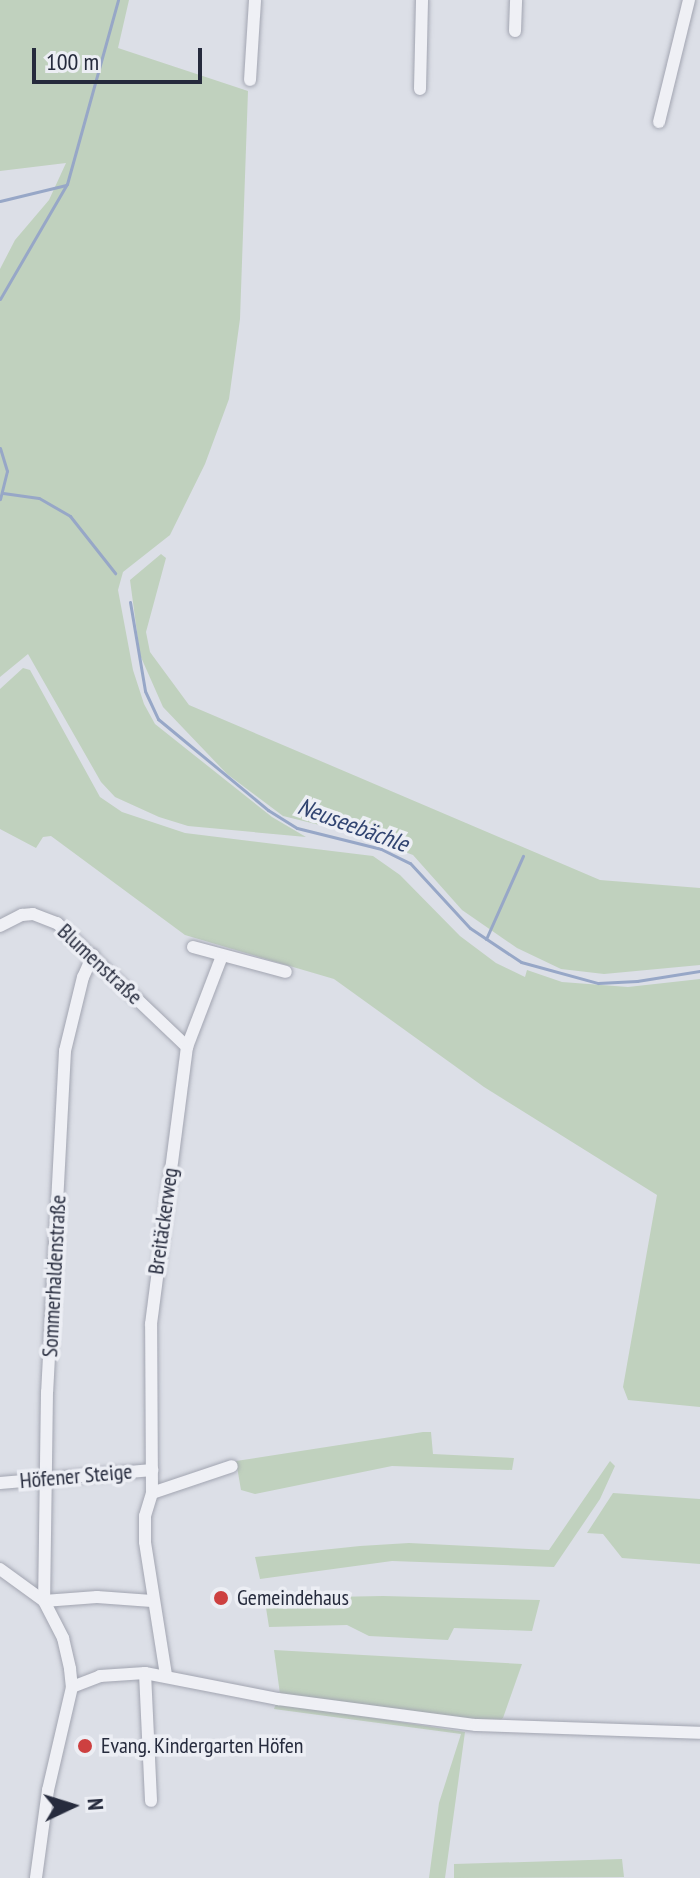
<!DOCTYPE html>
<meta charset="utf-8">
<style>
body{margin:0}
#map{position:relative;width:700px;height:1878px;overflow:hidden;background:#dcdfe7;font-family:"PT Sans Narrow",sans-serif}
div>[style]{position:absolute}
.green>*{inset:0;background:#c0d1be}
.stream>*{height:3px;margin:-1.5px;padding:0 1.5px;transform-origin:1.5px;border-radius:1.5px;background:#97a7c7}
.roads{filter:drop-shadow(0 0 2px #a2a5b1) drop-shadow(0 0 2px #a2a5b1)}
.minor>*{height:12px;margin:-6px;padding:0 6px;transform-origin:6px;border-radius:6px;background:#eff0f5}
.dots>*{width:22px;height:22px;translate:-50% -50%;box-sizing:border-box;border:4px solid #eceef4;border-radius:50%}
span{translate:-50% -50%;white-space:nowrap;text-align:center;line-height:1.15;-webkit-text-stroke:7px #eceef4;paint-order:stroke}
.street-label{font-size:22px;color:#262b3d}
.poi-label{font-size:22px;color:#262b3d}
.left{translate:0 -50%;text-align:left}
.water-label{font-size:24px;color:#314471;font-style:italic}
.north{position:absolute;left:32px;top:1766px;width:80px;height:80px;-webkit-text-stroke:6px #eceef4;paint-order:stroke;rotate:86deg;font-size:22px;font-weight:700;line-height:32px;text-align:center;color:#262b3d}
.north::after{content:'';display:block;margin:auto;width:28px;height:36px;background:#262b3d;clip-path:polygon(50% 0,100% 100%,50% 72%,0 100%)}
.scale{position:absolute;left:32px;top:48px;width:170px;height:36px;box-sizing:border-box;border:4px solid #262b3d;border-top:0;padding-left:10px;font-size:24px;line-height:28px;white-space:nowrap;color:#262b3d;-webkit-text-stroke:6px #eceef4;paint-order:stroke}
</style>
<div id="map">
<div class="green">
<div style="clip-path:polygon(0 0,129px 0,118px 48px,248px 91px,240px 319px,229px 399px,205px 464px,170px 535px,123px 572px,118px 590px,133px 670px,144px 704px,155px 724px,272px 817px,306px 837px,188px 826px,159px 817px,115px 797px,101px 782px,28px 654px,0 677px,0 269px,15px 240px,49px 200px,66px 163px,0 171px)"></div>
<div style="clip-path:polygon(161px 554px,166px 558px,146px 632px,150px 652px,189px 705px,600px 880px,700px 888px,700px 965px,604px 974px,561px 969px,517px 948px,462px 910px,413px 855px,356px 834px,283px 816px,227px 774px,163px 707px,140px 655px,130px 580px)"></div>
<div style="clip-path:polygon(23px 668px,30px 670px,100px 797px,122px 812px,185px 833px,373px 856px,400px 875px,460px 936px,496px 963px,525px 977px,527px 970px,562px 982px,628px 987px,700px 979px,700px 1407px,628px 1400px,623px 1387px,657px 1195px,484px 1087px,334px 979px,185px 935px,51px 836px,43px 837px,36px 848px,0 829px,0 689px)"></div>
<div style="clip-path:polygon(423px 1432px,431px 1432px,433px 1454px,514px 1458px,512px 1470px,392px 1466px,255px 1494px,241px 1490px,236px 1461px)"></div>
<div style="clip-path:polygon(610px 1461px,615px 1466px,600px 1499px,554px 1567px,392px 1561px,260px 1579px,255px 1557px,360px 1546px,409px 1543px,549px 1550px)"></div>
<div style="clip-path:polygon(613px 1493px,700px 1499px,700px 1564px,622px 1558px,603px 1534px,587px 1533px)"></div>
<div style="clip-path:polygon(383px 1596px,540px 1600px,532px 1631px,454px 1628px,448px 1640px,369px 1636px,347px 1625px,269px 1627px,266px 1608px,330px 1597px)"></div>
<div style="clip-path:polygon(274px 1650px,522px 1664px,503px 1718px,496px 1723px,280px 1694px)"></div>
<div style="clip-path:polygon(276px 1703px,465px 1732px,445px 1878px,429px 1878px,439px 1803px,461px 1734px,274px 1709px)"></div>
<div style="clip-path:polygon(622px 1859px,624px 1877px,454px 1878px,454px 1864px)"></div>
</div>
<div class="stream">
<div style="left:0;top:201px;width:68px;rotate:-13.6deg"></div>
<div style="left:0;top:299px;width:133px;rotate:-59.8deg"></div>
<div style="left:67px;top:184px;width:191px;rotate:-74.5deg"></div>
<div style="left:0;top:448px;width:24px;rotate:73deg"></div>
<div style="left:7px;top:471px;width:29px;rotate:104deg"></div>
<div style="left:3px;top:493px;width:36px;rotate:8deg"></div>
<div style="left:39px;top:498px;width:36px;rotate:30deg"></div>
<div style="left:70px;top:516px;width:73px;rotate:51.7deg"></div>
<div style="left:130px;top:602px;width:90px;rotate:80.4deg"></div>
<div style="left:145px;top:691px;width:31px;rotate:65deg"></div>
<div style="left:158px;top:719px;width:143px;rotate:39.6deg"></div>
<div style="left:268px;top:810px;width:34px;rotate:32deg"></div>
<div style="left:297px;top:828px;width:87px;rotate:14deg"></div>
<div style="left:381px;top:849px;width:32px;rotate:26deg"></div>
<div style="left:410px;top:863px;width:88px;rotate:47.3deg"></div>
<div style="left:470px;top:928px;width:61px;rotate:33.7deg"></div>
<div style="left:521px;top:962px;width:80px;rotate:15.3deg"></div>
<div style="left:598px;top:983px;width:39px;rotate:-3deg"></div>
<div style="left:637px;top:981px;width:64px;rotate:-9deg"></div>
<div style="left:486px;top:939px;width:91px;rotate:-66deg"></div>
</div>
<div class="roads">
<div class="minor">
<div style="left:515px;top:31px;width:31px;rotate:-88deg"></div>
<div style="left:250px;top:80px;width:80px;rotate:-86.4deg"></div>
<div style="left:420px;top:89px;width:89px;rotate:-88.7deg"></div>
<div style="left:659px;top:122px;width:126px;rotate:-76.2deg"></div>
<div style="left:0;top:926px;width:25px;rotate:-27deg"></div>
<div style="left:22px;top:915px;width:11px;rotate:-5deg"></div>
<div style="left:33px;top:914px;width:26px;rotate:21deg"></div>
<div style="left:57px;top:923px;width:180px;rotate:43.6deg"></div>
<div style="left:193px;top:947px;width:96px;rotate:15deg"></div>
<div style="left:93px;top:955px;width:24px;rotate:114deg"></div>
<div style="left:83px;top:977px;width:76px;rotate:103.7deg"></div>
<div style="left:65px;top:1051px;width:341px;rotate:93deg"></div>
<div style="left:47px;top:1392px;width:209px;rotate:90.8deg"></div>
<div style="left:44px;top:1601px;width:53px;rotate:-4.3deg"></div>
<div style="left:97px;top:1597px;width:55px;rotate:4.2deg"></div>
<div style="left:0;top:1483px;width:153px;rotate:-4.9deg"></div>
<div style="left:152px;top:1493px;width:84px;rotate:-18.6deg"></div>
<div style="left:0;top:1569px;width:54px;rotate:36deg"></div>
<div style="left:44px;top:1601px;width:42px;rotate:62.8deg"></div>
<div style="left:63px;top:1638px;width:32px;rotate:77deg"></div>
<div style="left:70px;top:1669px;width:18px;rotate:84deg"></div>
<div style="left:72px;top:1687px;width:106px;rotate:103.1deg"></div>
<div style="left:48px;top:1790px;width:89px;rotate:97.8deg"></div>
<div style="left:145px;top:1673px;width:128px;rotate:87.3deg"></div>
<div style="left:166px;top:1675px;width:135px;rotate:-99deg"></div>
<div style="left:145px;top:1542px;width:26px;rotate:-90deg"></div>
<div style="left:145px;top:1516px;width:24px;rotate:-73deg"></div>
<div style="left:152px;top:1493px;width:169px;rotate:-90.3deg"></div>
<div style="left:151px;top:1324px;width:279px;rotate:-82.6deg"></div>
<div style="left:187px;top:1047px;width:97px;rotate:-69deg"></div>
<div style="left:72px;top:1687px;width:30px;rotate:-21deg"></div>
<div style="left:100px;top:1676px;width:45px;rotate:-3.8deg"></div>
<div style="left:145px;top:1673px;width:136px;rotate:11.1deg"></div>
<div style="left:278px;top:1699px;width:200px;rotate:7.5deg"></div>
<div style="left:476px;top:1725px;width:224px;rotate:2deg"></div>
</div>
</div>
<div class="dots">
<div style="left:221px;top:1598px;background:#cd4040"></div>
<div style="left:85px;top:1746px;background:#cd4040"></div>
</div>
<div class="street-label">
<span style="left:100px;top:964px;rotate:43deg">Blumenstraße</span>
<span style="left:163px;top:1221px;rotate:-82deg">Breitäckerweg</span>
<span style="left:54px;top:1276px;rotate:-87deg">Sommerhaldenstraße</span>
<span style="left:76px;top:1476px;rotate:-5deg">Höfener Steige</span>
</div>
<div class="poi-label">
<span class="left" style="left:237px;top:1598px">Gemeindehaus</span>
<span class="left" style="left:101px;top:1746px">Evang. Kindergarten Höfen</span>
</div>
<div class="water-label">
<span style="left:353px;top:825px;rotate:20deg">Neuseebächle</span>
</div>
<div class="north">N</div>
<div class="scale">100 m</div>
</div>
